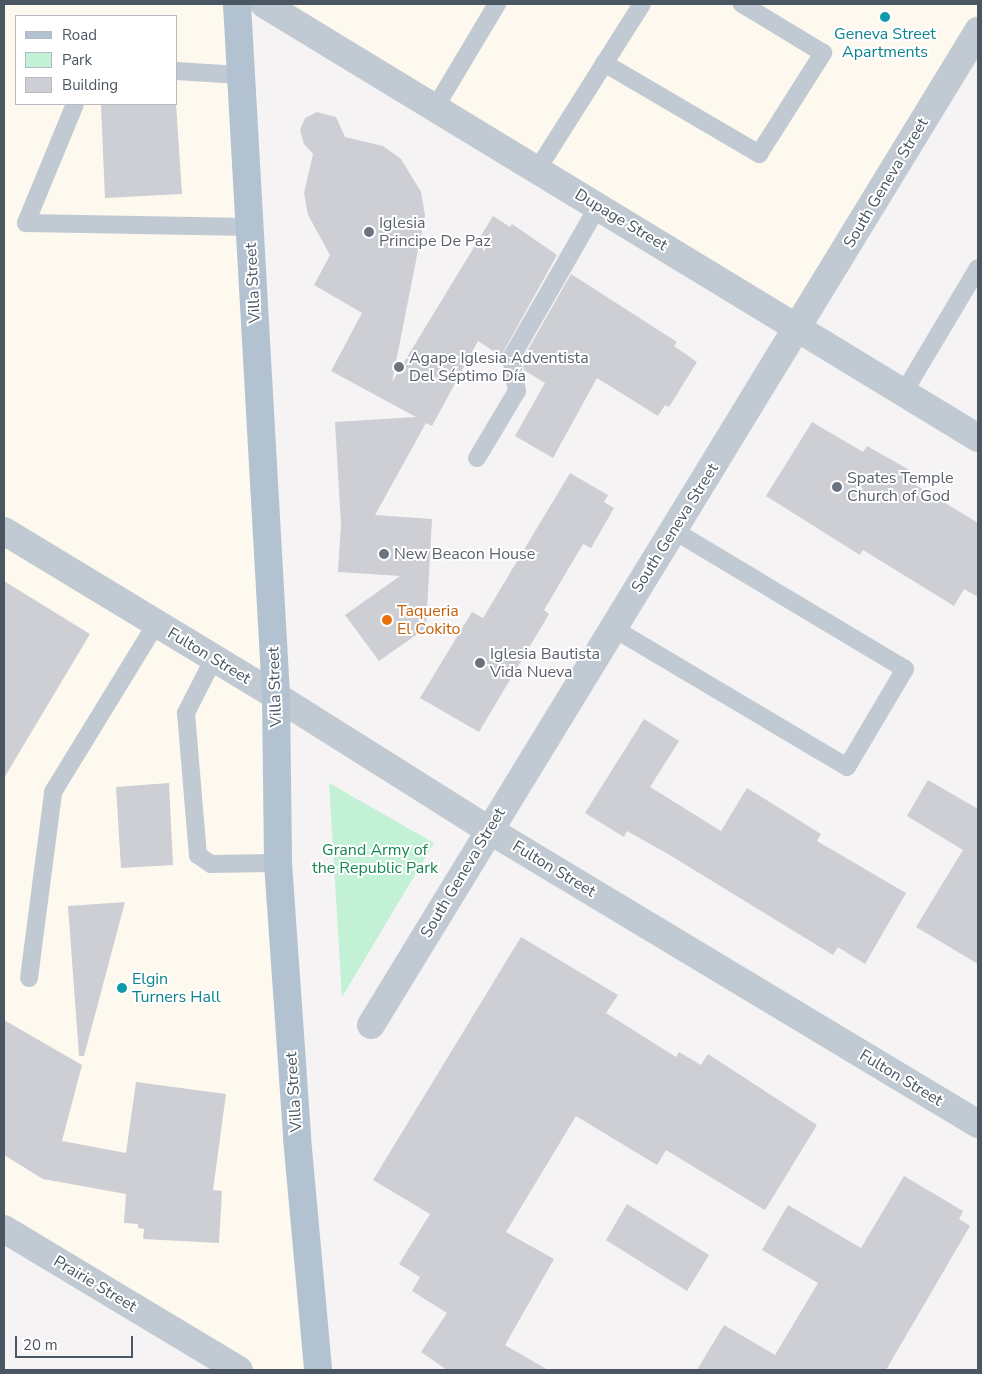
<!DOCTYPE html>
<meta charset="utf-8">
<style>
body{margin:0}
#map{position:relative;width:982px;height:1374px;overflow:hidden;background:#f5f3f3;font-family:"Nunito Sans",sans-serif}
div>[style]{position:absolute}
.commercial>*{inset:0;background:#fdf9ef}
.green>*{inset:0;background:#c3f1d5}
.building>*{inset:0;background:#cdcfd5}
.service>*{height:18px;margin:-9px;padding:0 9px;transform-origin:9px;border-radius:9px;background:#c1cad2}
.minor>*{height:28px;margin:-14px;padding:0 14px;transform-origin:14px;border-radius:14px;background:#c1cad2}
.primary>*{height:28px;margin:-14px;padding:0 14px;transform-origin:14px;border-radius:14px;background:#b3c2d1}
.dots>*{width:14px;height:14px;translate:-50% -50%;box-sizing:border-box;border:2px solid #fff;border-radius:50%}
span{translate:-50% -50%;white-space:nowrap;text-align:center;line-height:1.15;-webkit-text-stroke:4px #fff;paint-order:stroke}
.culture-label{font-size:16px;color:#0d838f}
.left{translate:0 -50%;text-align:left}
.street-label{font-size:16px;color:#4a5661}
.worship-label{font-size:16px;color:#5b616d}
.food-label{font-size:16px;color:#c56008}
.park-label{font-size:16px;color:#17864f}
.frame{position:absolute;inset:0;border:5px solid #4a5661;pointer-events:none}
.legend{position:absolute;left:15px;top:15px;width:162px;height:90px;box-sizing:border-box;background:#fff;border:1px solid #b7bbc0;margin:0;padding:6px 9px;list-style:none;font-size:15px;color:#4a5661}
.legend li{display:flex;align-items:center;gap:10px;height:25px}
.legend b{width:25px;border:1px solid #b7bbc0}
.scale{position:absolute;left:15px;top:1336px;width:118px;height:22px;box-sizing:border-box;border:2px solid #4a5661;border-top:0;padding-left:6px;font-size:15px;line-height:18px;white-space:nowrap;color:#4a5661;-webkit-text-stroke:4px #fff;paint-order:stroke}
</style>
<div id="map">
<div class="commercial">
<div style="clip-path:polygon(evenodd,4px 4px,237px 4px,318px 1370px,239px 1370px,4px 1228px,4px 4px,16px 16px,176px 16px,176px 104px,16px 104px,16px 16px)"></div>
<div style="clip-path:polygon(264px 4px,978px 4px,978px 32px,797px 328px)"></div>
</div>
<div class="green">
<div style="clip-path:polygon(329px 783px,434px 843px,342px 997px)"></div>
</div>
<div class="building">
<div style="clip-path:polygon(176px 104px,182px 194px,105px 198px,101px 105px)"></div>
<div style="clip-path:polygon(317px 112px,336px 117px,345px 137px,383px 146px,401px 159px,421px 192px,425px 215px,392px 382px,493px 216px,510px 227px,512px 224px,557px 255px,501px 356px,478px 341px,432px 426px,426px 423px,375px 515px,432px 519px,426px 628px,379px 661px,345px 615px,400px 576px,338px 572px,341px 524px,335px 422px,416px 417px,331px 371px,362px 313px,314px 285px,330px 255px,308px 215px,304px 193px,313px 154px,304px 144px,300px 130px,305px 118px)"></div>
<div style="clip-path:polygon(571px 274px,677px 342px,674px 346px,697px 362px,669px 407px,665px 405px,658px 416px,597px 378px,553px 458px,515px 436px,545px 383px,524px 370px,522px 360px)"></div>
<div style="clip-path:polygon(812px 422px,863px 452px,867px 446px,911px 471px,906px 479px,978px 523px,978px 597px,964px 589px,954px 606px,863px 550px,860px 555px,766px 496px)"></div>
<div style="clip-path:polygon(570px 473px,608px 495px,604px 502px,614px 508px,591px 548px,583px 544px,544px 610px,549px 614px,479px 732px,420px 698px,472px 612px,483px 618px)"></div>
<div style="clip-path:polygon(4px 581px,90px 634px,4px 778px)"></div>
<div style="clip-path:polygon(644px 719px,679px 741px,650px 787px,721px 831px,747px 788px,821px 834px,817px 841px,906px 893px,865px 964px,838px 947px,833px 955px,668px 854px,627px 831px,624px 837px,585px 813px)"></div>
<div style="clip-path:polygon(928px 780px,978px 809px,978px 964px,916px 927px,963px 850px,907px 816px)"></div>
<div style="clip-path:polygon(169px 783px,173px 865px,121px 868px,116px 787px)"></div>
<div style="clip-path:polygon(125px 902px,84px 1056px,79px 1056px,68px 906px)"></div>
<div style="clip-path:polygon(521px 937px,618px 995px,606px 1013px,676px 1057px,679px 1052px,701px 1065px,708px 1054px,817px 1125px,765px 1210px,666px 1150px,657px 1165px,576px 1116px,506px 1232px,554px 1259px,505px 1345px,548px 1370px,447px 1370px,421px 1352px,447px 1313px,412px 1291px,420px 1277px,399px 1264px,430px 1214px,373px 1180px)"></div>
<div style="clip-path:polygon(4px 1020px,82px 1065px,62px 1141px,126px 1153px,136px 1082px,226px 1094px,213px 1190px,222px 1191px,219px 1243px,143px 1239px,144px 1229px,138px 1228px,138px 1224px,124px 1223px,126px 1194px,43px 1179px,4px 1155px)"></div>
<div style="clip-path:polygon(904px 1176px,963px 1211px,959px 1219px,970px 1226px,886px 1370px,697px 1370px,724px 1325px,775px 1355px,818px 1283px,762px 1250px,788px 1205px,861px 1248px)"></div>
<div style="clip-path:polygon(627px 1204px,709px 1255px,687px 1291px,606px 1240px)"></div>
</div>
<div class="service">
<div style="left:604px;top:63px;width:180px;rotate:30.4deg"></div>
<div style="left:759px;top:154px;width:120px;rotate:-57.6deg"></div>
<div style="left:823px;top:53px;width:95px;rotate:-148.8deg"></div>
<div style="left:176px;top:71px;width:64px;rotate:3.6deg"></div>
<div style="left:75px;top:104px;width:129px;rotate:112.4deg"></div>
<div style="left:26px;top:223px;width:224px;rotate:1deg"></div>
<div style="left:435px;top:108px;width:121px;rotate:-59.2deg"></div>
<div style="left:537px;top:170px;width:196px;rotate:-57.7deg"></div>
<div style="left:904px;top:392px;width:144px;rotate:-59.2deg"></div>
<div style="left:477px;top:458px;width:78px;rotate:-59.2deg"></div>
<div style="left:517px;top:391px;width:34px;rotate:-100deg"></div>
<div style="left:511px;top:358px;width:175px;rotate:-60.2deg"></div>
<div style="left:613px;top:628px;width:272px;rotate:30.7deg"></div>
<div style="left:847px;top:767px;width:114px;rotate:-59.4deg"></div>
<div style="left:905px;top:669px;width:270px;rotate:-149.1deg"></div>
<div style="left:214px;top:658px;width:62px;rotate:117deg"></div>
<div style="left:186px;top:713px;width:143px;rotate:85.2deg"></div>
<div style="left:198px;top:855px;width:16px;rotate:35deg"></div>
<div style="left:211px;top:864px;width:67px;rotate:-0.9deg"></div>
<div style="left:29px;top:978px;width:188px;rotate:-82.6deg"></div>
<div style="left:53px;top:792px;width:197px;rotate:-58.5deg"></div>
</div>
<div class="minor">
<div style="left:264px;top:4px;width:836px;rotate:31.29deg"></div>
<div style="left:4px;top:531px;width:318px;rotate:31.2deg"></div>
<div style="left:276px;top:696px;width:252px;rotate:32.2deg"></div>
<div style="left:489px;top:830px;width:571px;rotate:31.02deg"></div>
<div style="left:371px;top:1025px;width:1165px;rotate:-58.59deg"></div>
<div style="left:4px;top:1229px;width:274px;rotate:31deg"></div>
</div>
<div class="primary">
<div style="left:237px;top:4px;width:693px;rotate:86.77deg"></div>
<div style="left:276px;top:696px;width:167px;rotate:89.3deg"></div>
<div style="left:278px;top:863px;width:276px;rotate:86deg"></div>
<div style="left:297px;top:1138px;width:233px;rotate:84.8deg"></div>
</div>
<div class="dots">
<div style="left:885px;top:17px;background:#0f9aa8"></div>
<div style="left:369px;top:232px;background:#6b7280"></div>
<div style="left:399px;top:367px;background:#6b7280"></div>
<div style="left:837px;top:487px;background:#6b7280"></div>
<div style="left:384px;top:554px;background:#6b7280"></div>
<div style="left:387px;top:620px;background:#e8710a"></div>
<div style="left:480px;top:663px;background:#6b7280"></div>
<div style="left:122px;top:988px;background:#0f9aa8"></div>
</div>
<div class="culture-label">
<span style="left:885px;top:43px">Geneva Street<br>Apartments</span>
<span class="left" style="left:132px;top:988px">Elgin<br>Turners Hall</span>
</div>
<div class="street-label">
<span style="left:886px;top:183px;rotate:-59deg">South Geneva Street</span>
<span style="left:621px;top:220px;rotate:31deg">Dupage Street</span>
<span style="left:253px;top:283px;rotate:-93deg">Villa Street</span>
<span style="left:675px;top:528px;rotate:-58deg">South Geneva Street</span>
<span style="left:209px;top:656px;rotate:31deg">Fulton Street</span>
<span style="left:275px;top:687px;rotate:-92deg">Villa Street</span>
<span style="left:554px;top:869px;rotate:31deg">Fulton Street</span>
<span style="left:463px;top:873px;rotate:-59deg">South Geneva Street</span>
<span style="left:901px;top:1078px;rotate:31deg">Fulton Street</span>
<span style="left:294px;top:1092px;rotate:-94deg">Villa Street</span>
<span style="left:95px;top:1284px;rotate:31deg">Prairie Street</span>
</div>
<div class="worship-label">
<span class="left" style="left:379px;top:232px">Iglesia<br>Principe De Paz</span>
<span class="left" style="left:409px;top:367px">Agape Iglesia Adventista<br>Del Séptimo Día</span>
<span class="left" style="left:847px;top:487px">Spates Temple<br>Church of God</span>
<span class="left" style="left:394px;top:554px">New Beacon House</span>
<span class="left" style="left:490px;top:663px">Iglesia Bautista<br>Vida Nueva</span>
</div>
<div class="food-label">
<span class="left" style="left:397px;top:620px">Taqueria<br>El Cokito</span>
</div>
<div class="park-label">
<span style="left:375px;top:859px">Grand Army of<br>the Republic Park</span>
</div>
<div class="frame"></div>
<ul class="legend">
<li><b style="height:6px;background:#b3c2d1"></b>Road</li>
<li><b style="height:14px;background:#c3f1d5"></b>Park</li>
<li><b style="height:14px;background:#cdcfd5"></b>Building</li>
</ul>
<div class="scale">20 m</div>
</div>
